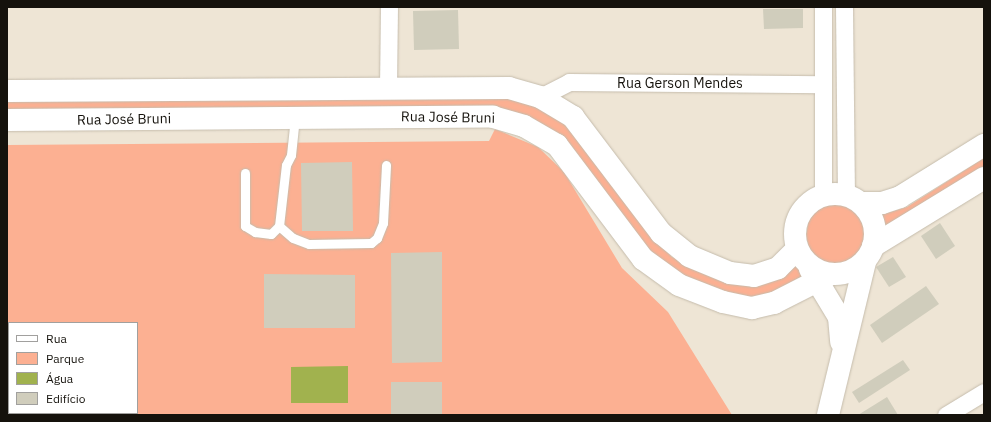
<!DOCTYPE html>
<meta charset="utf-8">
<style>
body{margin:0}
#map{position:relative;width:991px;height:422px;overflow:hidden;background:#eee5d5;font-family:"IBM Plex Sans",sans-serif}
div>[style]{position:absolute}
.green>*{inset:0;background:#fcb092}
.water>*{inset:0;background:#a1b24e}
.building>*{inset:0;background:#d0cdbc}
.roads{filter:drop-shadow(0 0 1px #c5bcac) drop-shadow(0 0 1px #c5bcac)}
.service>*{height:9px;margin:-4.5px;padding:0 4.5px;transform-origin:4.5px;border-radius:4.5px;background:#fff}
.minor>*{height:17px;margin:-8.5px;padding:0 8.5px;transform-origin:8.5px;border-radius:8.5px;background:#fff}
.tertiary>*{height:22px;margin:-11px;padding:0 11px;transform-origin:11px;border-radius:11px;background:#fff}
.tertiary>.ring{margin:-11px;padding:0;box-sizing:content-box;background:none;border:22px solid #fff;border-radius:50%}
span{translate:-50% -50%;white-space:nowrap;text-align:center;line-height:1.15;-webkit-text-stroke:3px #fff;paint-order:stroke}
.street-label{font-size:14px;color:#15120c}
.frame{position:absolute;inset:0;border:8px solid #15120c;pointer-events:none}
.legend{position:absolute;left:8px;top:322px;width:130px;height:92px;box-sizing:border-box;background:#fff;border:1px solid #a1a09e;margin:0;padding:5px 7px;list-style:none;font-size:12px;color:#15120c}
.legend li{display:flex;align-items:center;gap:8px;height:20px}
.legend b{width:20px;border:1px solid #a1a09e}
</style>
<div id="map">
<div class="green">
<div style="clip-path:polygon(493px 96px,524px 100px,567px 123px,654px 239px,672px 257px,728px 281px,797px 263px,807px 274px,762px 298px,740px 297px,672px 271px,641px 242px,576px 152px,563px 139px,528px 118px,7px 111px,7px 100px)"></div>
<div style="clip-path:polygon(evenodd,495px 129px,538px 147px,564px 172px,622px 268px,668px 312px,732px 415px,7px 415px,7px 145px,489px 141px,495px 129px,9px 323px,137px 323px,137px 413px,9px 413px,9px 323px)"></div>
<div style="clip-path:polygon(984px 158px,984px 170px,883px 233px,877px 216px,907px 207px)"></div>
<div style="clip-path:polygon(835px 199px,854px 207px,865px 230px,865px 240px,856px 259px,838px 270px,824px 266px,811px 255px,806px 236px,809px 218px,819px 204px)"></div>
</div>
<div class="water">
<div style="clip-path:polygon(348px 366px,348px 403px,291px 403px,291px 367px)"></div>
</div>
<div class="building">
<div style="clip-path:polygon(763px 9px,803px 9px,803px 28px,764px 29px)"></div>
<div style="clip-path:polygon(458px 10px,459px 49px,414px 50px,413px 11px)"></div>
<div style="clip-path:polygon(352px 162px,353px 231px,302px 231px,301px 163px)"></div>
<div style="clip-path:polygon(940px 223px,955px 246px,936px 259px,921px 236px)"></div>
<div style="clip-path:polygon(442px 252px,442px 362px,392px 363px,391px 253px)"></div>
<div style="clip-path:polygon(893px 257px,906px 277px,889px 287px,876px 267px)"></div>
<div style="clip-path:polygon(264px 274px,355px 275px,355px 328px,264px 328px)"></div>
<div style="clip-path:polygon(926px 286px,939px 304px,882px 343px,870px 325px)"></div>
<div style="clip-path:polygon(903px 360px,910px 370px,859px 403px,852px 392px)"></div>
<div style="clip-path:polygon(391px 382px,442px 382px,442px 415px,391px 415px)"></div>
<div style="clip-path:polygon(887px 397px,898px 415px,858px 415px)"></div>
</div>
<div class="roads">
<div class="service">
<div style="left:245px;top:173px;width:53px;rotate:90deg"></div>
<div style="left:245px;top:226px;width:12px;rotate:31deg"></div>
<div style="left:255px;top:232px;width:16px;rotate:7deg"></div>
<div style="left:271px;top:234px;width:11px;rotate:-45deg"></div>
<div style="left:279px;top:226px;width:61px;rotate:-83.5deg"></div>
<div style="left:286px;top:165px;width:11px;rotate:-63deg"></div>
<div style="left:291px;top:155px;width:37px;rotate:-84deg"></div>
<div style="left:279px;top:226px;width:18px;rotate:41deg"></div>
<div style="left:293px;top:238px;width:17px;rotate:21deg"></div>
<div style="left:309px;top:244px;width:62px;rotate:-0.9deg"></div>
<div style="left:371px;top:243px;width:8px;rotate:-40deg"></div>
<div style="left:377px;top:238px;width:16px;rotate:-68deg"></div>
<div style="left:383px;top:223px;width:58px;rotate:-87deg"></div>
</div>
<div class="minor">
<div style="left:844px;top:7px;width:187px;rotate:89.4deg"></div>
<div style="left:388px;top:88px;width:81px;rotate:-89.3deg"></div>
<div style="left:540px;top:97px;width:33px;rotate:-27deg"></div>
<div style="left:569px;top:82px;width:254px;rotate:0.5deg"></div>
<div style="left:823px;top:195px;width:188px;rotate:-90deg"></div>
<div style="left:946px;top:415px;width:44px;rotate:-31.2deg"></div>
</div>
<div class="tertiary">
<div style="left:7px;top:91px;width:502px;rotate:-0.34deg"></div>
<div style="left:509px;top:88px;width:32px;rotate:16deg"></div>
<div style="left:540px;top:97px;width:39px;rotate:31deg"></div>
<div style="left:573px;top:117px;width:146px;rotate:52.8deg"></div>
<div style="left:661px;top:233px;width:36px;rotate:39deg"></div>
<div style="left:689px;top:256px;width:44px;rotate:22.5deg"></div>
<div style="left:730px;top:273px;width:24px;rotate:7deg"></div>
<div style="left:754px;top:276px;width:25px;rotate:-18deg"></div>
<div style="left:778px;top:268px;width:27px;rotate:-45deg"></div>
<div style="left:7px;top:120px;width:486px;rotate:-0.4deg"></div>
<div style="left:493px;top:117px;width:32px;rotate:16deg"></div>
<div style="left:524px;top:126px;width:38px;rotate:30deg"></div>
<div style="left:557px;top:145px;width:143px;rotate:53deg"></div>
<div style="left:643px;top:259px;width:44px;rotate:35.8deg"></div>
<div style="left:679px;top:285px;width:47px;rotate:21.1deg"></div>
<div style="left:723px;top:302px;width:30px;rotate:12deg"></div>
<div style="left:752px;top:308px;width:23px;rotate:-13deg"></div>
<div style="left:774px;top:303px;width:62px;rotate:-27deg"></div>
<div class="ring" style="left:795px;top:194px;width:58px;height:58px"></div>
<div style="left:863px;top:203px;width:19px"></div>
<div style="left:882px;top:203px;width:19px;rotate:-18deg"></div>
<div style="left:900px;top:197px;width:99px;rotate:-31.8deg"></div>
<div style="left:873px;top:246px;width:130px;rotate:-31.5deg"></div>
<div style="left:810px;top:269px;width:56px;rotate:58.9deg"></div>
<div style="left:839px;top:317px;width:25px;rotate:85deg"></div>
<div style="left:828px;top:415px;width:157px;rotate:-76.4deg"></div>
</div>
</div>
<div class="street-label">
<span style="left:680px;top:83px">Rua Gerson Mendes</span>
<span style="left:448px;top:117px;rotate:1deg">Rua José Bruni</span>
<span style="left:124px;top:119px;rotate:-1deg">Rua José Bruni</span>
</div>
<div class="frame"></div>
<ul class="legend">
<li><b style="height:5px;background:#fff"></b>Rua</li>
<li><b style="height:11px;background:#fcb092"></b>Parque</li>
<li><b style="height:11px;background:#a1b24e"></b>Água</li>
<li><b style="height:11px;background:#d0cdbc"></b>Edifício</li>
</ul>
</div>
